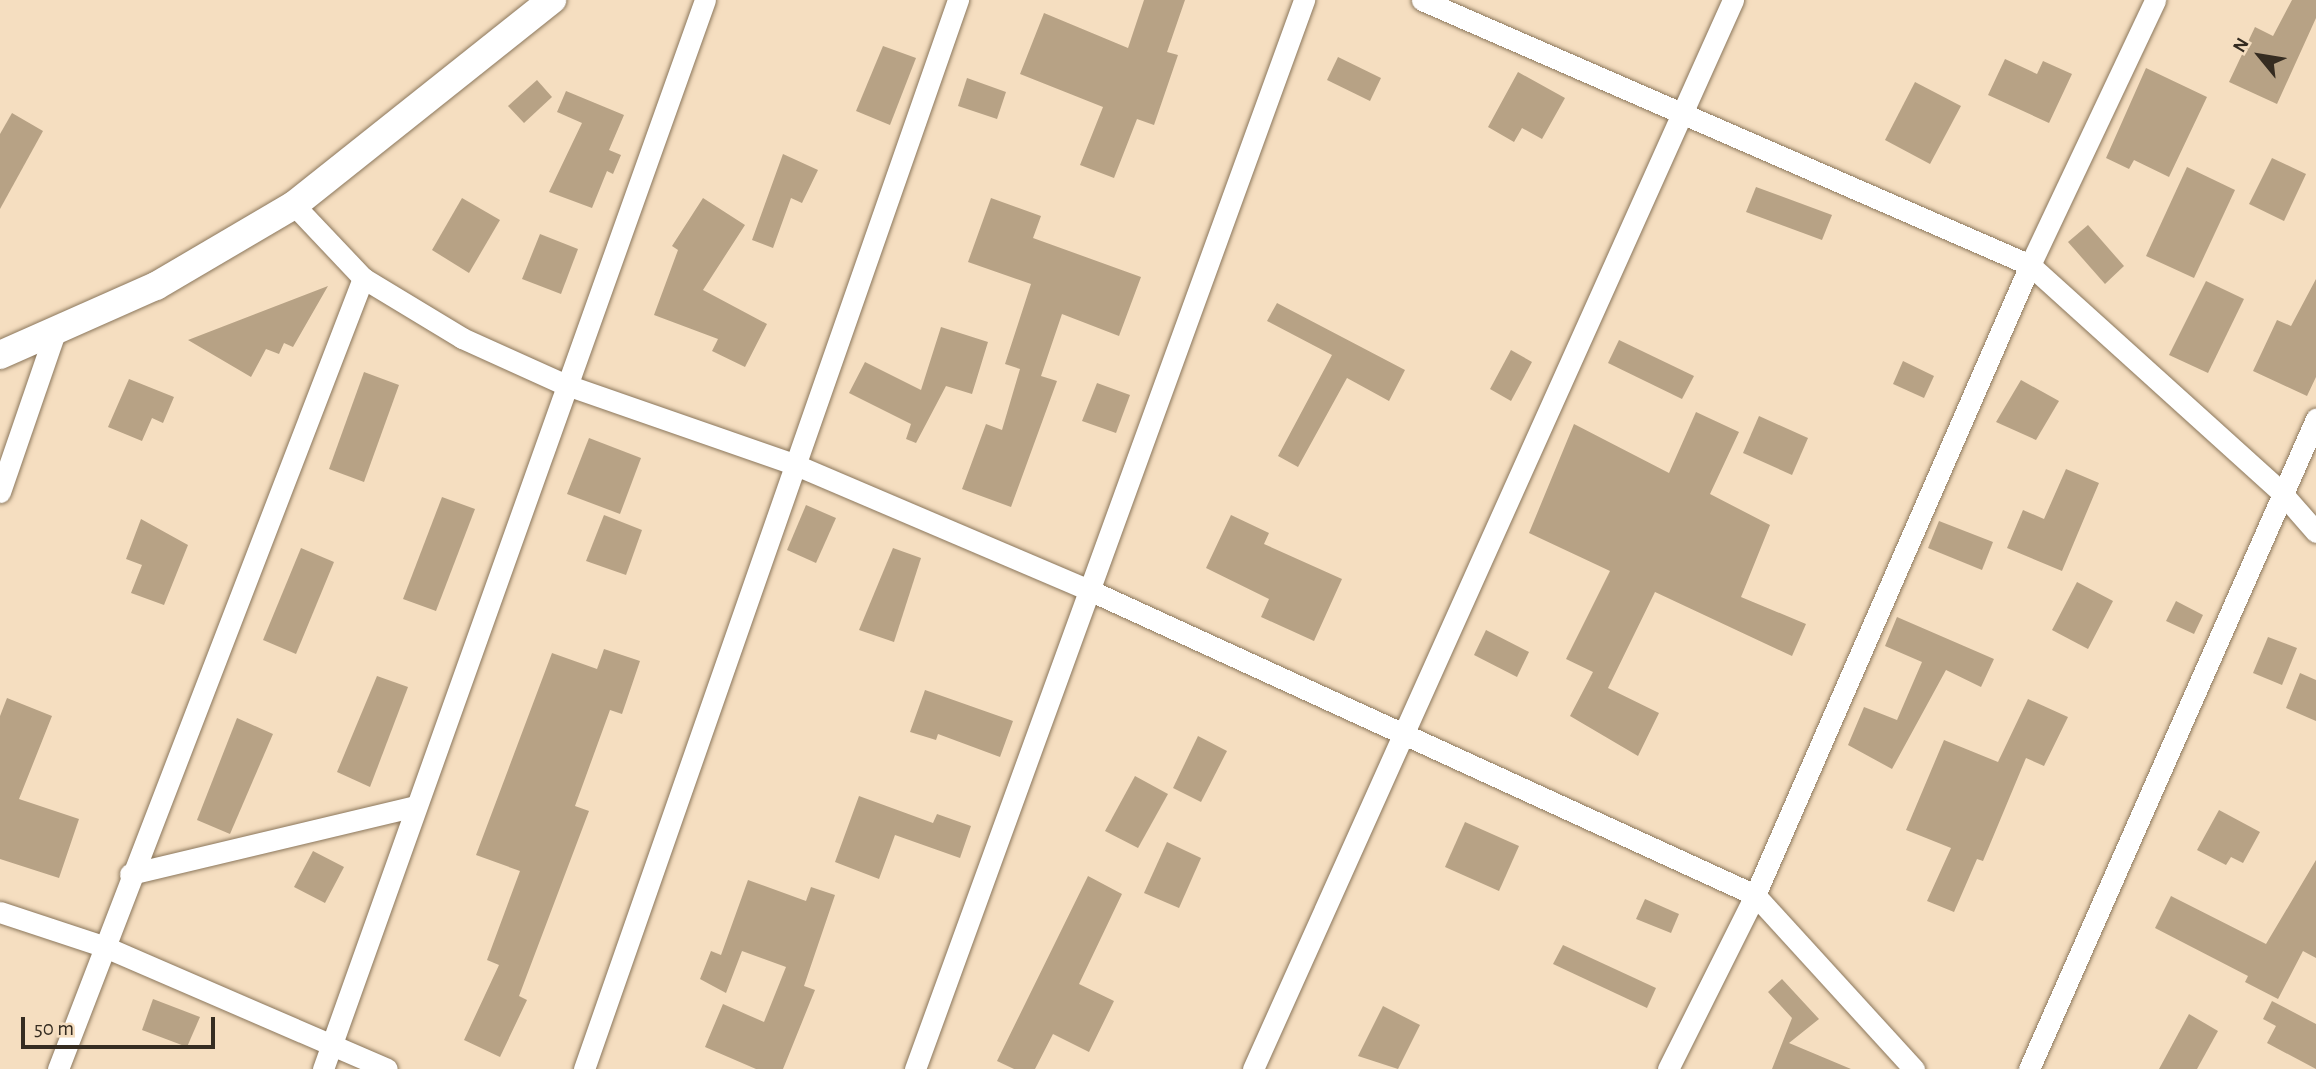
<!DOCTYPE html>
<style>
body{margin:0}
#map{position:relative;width:2316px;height:1069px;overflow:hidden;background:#f5dec0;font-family:"Alegreya Sans",sans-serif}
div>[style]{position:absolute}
.building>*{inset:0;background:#b7a285}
.roads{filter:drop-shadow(0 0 2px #8b775c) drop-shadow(0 0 2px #8b775c)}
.minor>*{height:21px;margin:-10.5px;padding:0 10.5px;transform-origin:10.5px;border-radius:10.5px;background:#fff}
.secondary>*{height:28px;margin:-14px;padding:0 14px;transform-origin:14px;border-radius:14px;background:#fff}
span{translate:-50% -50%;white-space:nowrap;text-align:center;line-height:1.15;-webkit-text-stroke:5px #f5dec0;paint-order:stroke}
.north{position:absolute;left:2225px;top:21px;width:70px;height:70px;-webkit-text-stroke:5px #f5dec0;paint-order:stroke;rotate:300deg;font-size:19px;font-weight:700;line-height:28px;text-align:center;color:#352c21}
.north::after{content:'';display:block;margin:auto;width:24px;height:32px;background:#352c21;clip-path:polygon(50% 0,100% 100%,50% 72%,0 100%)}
.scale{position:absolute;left:21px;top:1017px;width:194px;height:32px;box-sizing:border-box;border:4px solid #352c21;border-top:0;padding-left:9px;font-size:21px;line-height:24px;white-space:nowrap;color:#352c21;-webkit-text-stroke:5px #f5dec0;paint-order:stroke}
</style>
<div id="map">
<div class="building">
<div style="clip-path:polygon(1144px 0,1185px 0,1167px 52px,1178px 55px,1154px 125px,1137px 119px,1114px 178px,1080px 165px,1103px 107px,1020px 74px,1044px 13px,1128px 48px)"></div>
<div style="clip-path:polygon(2292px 0,2316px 0,2316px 18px,2277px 104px,2229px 82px,2255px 27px,2273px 36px)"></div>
<div style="clip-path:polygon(883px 46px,916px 58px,890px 125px,856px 111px)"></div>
<div style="clip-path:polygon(1338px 57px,1381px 78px,1370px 101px,1327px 80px)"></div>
<div style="clip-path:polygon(2005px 59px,2037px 74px,2043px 61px,2072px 74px,2049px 123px,1988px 95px)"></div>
<div style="clip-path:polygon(2146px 68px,2207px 97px,2169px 177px,2134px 160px,2129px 169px,2106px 158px)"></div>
<div style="clip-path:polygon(1518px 72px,1565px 98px,1542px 139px,1522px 128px,1514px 142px,1488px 127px)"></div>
<div style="clip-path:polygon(967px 78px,1006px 92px,997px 119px,958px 106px)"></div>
<div style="clip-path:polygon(537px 80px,552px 97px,524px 123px,508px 106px)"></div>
<div style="clip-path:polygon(1915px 82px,1961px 106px,1930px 164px,1885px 140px)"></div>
<div style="clip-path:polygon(566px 91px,624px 115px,609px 150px,621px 155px,613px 174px,607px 171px,592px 208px,549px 192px,582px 123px,557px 112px)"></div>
<div style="clip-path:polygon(12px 113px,43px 131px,0 209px,0 134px)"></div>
<div style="clip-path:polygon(783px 154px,818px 170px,802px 203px,791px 198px,773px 248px,752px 240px)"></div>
<div style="clip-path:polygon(2272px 158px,2306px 174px,2284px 221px,2249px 204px)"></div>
<div style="clip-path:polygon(2187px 167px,2235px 190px,2194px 278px,2146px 256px)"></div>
<div style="clip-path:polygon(1756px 187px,1832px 215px,1822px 240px,1746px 212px)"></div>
<div style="clip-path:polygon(462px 198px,500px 220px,469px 273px,432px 250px)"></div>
<div style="clip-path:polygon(703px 198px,745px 225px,703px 290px,767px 324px,745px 367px,712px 351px,718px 339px,654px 315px,678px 250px,672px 246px)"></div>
<div style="clip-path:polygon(991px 198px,1041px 216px,1033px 238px,1141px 277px,1119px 336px,1062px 314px,1041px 376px,1057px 381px,1011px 507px,962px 489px,986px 424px,1002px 430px,1020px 369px,1005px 364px,1031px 284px,968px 262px)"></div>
<div style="clip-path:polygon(2088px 225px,2124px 266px,2105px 284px,2068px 242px)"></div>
<div style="clip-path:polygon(540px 234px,578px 249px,561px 294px,522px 279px)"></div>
<div style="clip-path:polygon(2316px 279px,2316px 377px,2307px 396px,2253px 371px,2277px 320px,2291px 326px)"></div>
<div style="clip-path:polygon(2206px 281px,2244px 299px,2208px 373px,2169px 355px)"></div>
<div style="clip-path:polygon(328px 286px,293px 347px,284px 343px,279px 354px,266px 349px,251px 377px,188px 340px)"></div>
<div style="clip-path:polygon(1277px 303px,1405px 370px,1389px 401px,1347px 378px,1298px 467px,1278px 456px,1332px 355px,1267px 321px)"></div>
<div style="clip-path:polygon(941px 327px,988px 342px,972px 394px,946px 386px,916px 443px,906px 439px,911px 424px,849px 393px,865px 362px,921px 390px)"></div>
<div style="clip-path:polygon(1619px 340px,1694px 376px,1682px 399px,1608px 363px)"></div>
<div style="clip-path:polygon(1511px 350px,1532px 362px,1511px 401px,1490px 389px)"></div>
<div style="clip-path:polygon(1903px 361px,1934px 376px,1924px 398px,1893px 384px)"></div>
<div style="clip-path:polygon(364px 372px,399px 385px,364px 482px,329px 469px)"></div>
<div style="clip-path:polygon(129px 379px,174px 397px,163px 423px,152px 418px,142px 441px,108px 427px)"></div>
<div style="clip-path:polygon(2021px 380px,2059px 401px,2036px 440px,1996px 422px)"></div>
<div style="clip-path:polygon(1097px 383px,1130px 395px,1116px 433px,1082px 421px)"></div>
<div style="clip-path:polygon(1696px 412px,1739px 432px,1710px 494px,1770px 525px,1741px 597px,1806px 624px,1792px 656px,1655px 592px,1608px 688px,1659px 713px,1638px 756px,1570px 716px,1593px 672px,1566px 659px,1610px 571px,1529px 533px,1574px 424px,1669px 473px)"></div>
<div style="clip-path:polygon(1759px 416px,1808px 438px,1792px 475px,1743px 453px)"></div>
<div style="clip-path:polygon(589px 438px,641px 458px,620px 514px,567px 494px)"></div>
<div style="clip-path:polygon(2066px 469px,2099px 483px,2062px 571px,2007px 548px,2023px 510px,2044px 519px)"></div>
<div style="clip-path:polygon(442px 497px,475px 509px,436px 611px,403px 599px)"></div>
<div style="clip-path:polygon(806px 505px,836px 518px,816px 563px,787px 550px)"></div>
<div style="clip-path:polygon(604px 515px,642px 530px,626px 575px,586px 561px)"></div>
<div style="clip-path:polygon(1231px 515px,1269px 533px,1264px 544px,1342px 579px,1314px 641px,1261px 617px,1269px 599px,1206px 568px)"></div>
<div style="clip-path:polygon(141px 519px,188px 545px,164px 605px,131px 593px,142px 565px,126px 559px)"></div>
<div style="clip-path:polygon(1939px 521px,1993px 542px,1982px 570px,1928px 548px)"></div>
<div style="clip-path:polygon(301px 548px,334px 562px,296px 654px,263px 640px)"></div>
<div style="clip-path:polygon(893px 548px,921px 558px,894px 642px,859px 630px)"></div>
<div style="clip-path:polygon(2077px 582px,2113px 601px,2088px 649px,2052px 630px)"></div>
<div style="clip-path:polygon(2176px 601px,2203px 615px,2194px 634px,2166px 621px)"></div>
<div style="clip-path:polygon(1897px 617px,1994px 659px,1981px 687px,1946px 670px,1892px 769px,1848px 745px,1864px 707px,1897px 720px,1922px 662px,1885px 646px)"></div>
<div style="clip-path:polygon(1486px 630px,1529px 652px,1517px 677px,1474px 655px)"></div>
<div style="clip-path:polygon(2268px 637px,2297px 648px,2282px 685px,2253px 673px)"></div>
<div style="clip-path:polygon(604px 649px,640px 661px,622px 714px,610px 710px,575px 806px,589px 811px,519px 996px,527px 1000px,500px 1057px,464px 1040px,499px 965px,487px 960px,520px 871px,476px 855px,552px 653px,597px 669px)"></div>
<div style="clip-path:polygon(2300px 673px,2316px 680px,2316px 721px,2286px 708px)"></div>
<div style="clip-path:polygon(377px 676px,408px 687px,370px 787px,337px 772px)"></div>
<div style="clip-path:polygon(925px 690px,1013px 721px,1000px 757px,938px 734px,936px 740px,910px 732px)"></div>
<div style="clip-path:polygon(7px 698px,52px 716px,19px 799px,79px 819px,59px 878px,0 859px,0 716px)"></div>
<div style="clip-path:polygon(2028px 699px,2068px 717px,2044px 766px,2026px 758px,1983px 861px,1977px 859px,1954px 912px,1927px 901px,1951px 848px,1906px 830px,1944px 740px,1998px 762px)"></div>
<div style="clip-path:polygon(237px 718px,273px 734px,230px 834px,197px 820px)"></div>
<div style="clip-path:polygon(1198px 736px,1227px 751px,1201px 802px,1173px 788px)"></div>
<div style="clip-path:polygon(1135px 776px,1168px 794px,1138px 848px,1105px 831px)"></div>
<div style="clip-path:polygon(859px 796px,933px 823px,937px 814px,971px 826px,960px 858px,895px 835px,879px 879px,835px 862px)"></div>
<div style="clip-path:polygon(2219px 810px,2260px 832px,2243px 863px,2231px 857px,2226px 865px,2197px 850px)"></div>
<div style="clip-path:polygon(1465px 822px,1519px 846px,1499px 891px,1445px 867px)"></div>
<div style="clip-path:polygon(1167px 842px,1201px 858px,1179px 908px,1144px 893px)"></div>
<div style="clip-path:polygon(313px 851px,344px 867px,325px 903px,294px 887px)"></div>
<div style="clip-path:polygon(2316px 860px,2316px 958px,2303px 951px,2278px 999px,2245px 982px,2248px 976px,2155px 928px,2171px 896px,2266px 944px)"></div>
<div style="clip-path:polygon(1088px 876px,1122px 894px,1079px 984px,1114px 1001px,1089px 1052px,1053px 1034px,1035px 1069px,1014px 1069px,997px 1061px)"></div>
<div style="clip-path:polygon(748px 880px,806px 901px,811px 887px,835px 895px,804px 986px,815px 990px,783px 1069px,756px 1069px,705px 1047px,723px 1004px,764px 1022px,786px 967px,742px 951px,726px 993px,700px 979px,711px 951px,721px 955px)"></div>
<div style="clip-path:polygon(1645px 899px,1679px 914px,1671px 933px,1636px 919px)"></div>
<div style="clip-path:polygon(1563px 945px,1656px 988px,1647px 1008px,1553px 964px)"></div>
<div style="clip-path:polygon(1782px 979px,1819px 1019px,1789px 1043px,1851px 1069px,1772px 1069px,1792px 1018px,1768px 992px)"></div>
<div style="clip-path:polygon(153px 999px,200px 1017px,187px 1047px,142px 1030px)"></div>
<div style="clip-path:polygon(2272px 1001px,2316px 1024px,2316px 1069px,2267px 1043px,2276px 1026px,2263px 1019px)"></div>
<div style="clip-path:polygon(1383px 1006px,1420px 1025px,1398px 1069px,1358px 1056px)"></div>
<div style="clip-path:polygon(2189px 1014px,2218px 1031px,2197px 1069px,2159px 1069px)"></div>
</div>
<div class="roads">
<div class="minor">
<div style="left:1422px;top:0;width:663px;rotate:23.55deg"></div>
<div style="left:2030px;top:265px;width:338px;rotate:42.1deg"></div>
<div style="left:2281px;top:492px;width:53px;rotate:48.8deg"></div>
<div style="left:294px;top:205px;width:100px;rotate:46.6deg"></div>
<div style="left:363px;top:278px;width:116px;rotate:31.2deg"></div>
<div style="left:462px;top:338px;width:112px;rotate:24.3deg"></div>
<div style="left:564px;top:384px;width:246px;rotate:19.2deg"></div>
<div style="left:796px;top:465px;width:316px;rotate:23.1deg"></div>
<div style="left:1087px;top:589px;width:735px;rotate:24.61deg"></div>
<div style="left:1755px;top:895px;width:236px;rotate:47.6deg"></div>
<div style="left:0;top:492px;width:166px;rotate:-71deg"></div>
<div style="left:130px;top:874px;width:294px;rotate:-13.4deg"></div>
<div style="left:0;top:912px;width:108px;rotate:18.3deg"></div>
<div style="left:103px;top:946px;width:309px;rotate:23.4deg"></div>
<div style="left:58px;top:1069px;width:848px;rotate:-68.91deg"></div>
<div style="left:323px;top:1069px;width:1135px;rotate:-70.34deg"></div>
<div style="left:584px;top:1069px;width:1133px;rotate:-70.72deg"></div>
<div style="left:915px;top:1069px;width:1138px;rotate:-70deg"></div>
<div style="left:1253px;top:1069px;width:1172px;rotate:-65.82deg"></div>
<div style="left:1668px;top:1069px;width:195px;rotate:-63.4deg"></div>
<div style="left:1755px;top:895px;width:687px;rotate:-66.42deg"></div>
<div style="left:2030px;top:265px;width:293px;rotate:-64.7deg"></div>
<div style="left:2029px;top:1069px;width:711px;rotate:-66.18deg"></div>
</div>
<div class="secondary">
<div style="left:0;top:355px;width:171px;rotate:-23.9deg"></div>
<div style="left:156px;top:286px;width:160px;rotate:-30.4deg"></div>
<div style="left:294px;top:205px;width:330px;rotate:-38.5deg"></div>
</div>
</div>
<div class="north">N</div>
<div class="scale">50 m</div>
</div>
